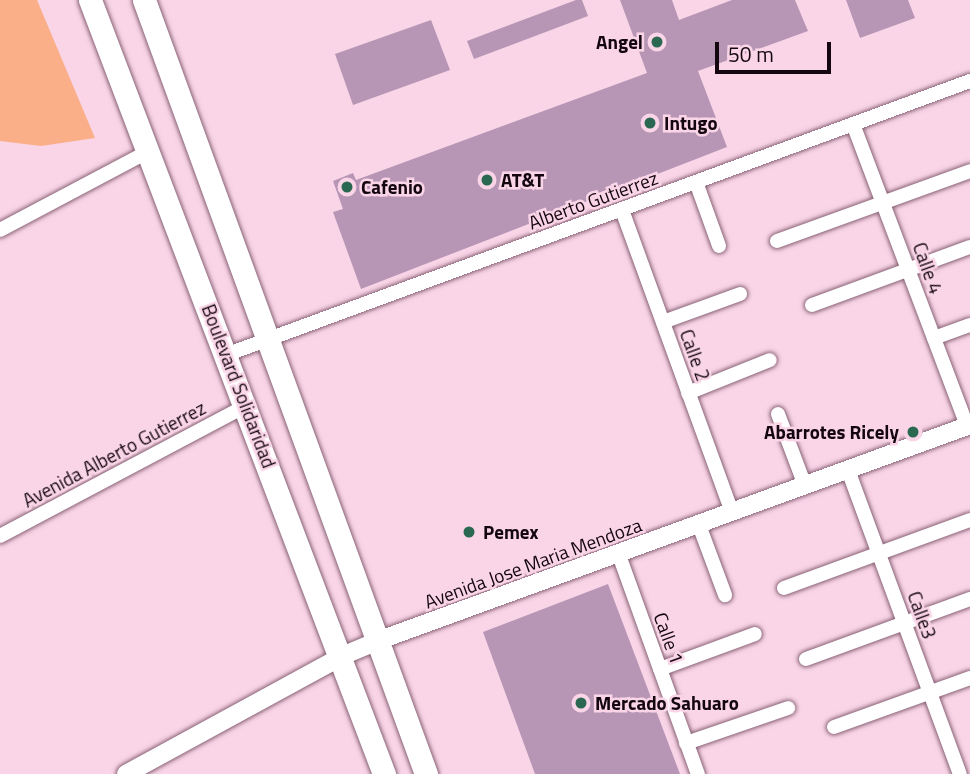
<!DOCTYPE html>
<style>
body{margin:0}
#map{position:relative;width:970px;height:774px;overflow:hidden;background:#f9d5e7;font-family:"Titillium Web",sans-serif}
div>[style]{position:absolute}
.green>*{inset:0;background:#faaf89}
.building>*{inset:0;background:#b796b5}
.roads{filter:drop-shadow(0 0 2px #896276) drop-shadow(0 0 2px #896276)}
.minor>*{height:14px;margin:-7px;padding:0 7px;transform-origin:7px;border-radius:7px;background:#fff}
.tertiary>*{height:18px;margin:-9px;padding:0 9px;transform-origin:9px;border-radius:9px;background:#fff}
.primary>*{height:23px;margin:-11.5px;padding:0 11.5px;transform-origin:11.5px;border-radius:11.5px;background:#fff}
.dots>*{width:19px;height:19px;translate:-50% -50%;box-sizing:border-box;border:4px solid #f9d5e7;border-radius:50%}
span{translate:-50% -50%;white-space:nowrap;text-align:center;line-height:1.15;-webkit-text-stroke:5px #f9d5e7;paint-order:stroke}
.poi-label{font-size:19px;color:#14060e;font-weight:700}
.right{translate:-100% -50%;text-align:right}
.left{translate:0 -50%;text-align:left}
.street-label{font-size:19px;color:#14060e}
.scale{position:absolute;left:715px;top:42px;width:116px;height:32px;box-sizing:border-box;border:4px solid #14060e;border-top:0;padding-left:9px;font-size:21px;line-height:24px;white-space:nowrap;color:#14060e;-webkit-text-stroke:5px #f9d5e7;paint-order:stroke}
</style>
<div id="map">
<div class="green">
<div style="clip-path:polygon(0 0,37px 0,95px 138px,41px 146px,0 141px)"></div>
</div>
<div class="building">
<div style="clip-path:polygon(576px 0,582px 0,588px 16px,474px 59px,467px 41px)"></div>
<div style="clip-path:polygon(620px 0,672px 0,679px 20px,732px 0,795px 0,808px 31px,698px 71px,727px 147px,361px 289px,333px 212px,343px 209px,333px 181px,353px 173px,356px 180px,647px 73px)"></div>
<div style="clip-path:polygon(846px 0,908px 0,915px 18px,860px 38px)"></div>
<div style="clip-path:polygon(431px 20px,450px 70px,353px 105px,335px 54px)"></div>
<div style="clip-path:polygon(608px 584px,680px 774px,535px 774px,483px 632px)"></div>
</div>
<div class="roads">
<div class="minor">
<div style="left:853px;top:124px;width:323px;rotate:69.3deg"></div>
<div style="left:696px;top:182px;width:68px;rotate:70.2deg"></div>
<div style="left:622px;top:210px;width:322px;rotate:70deg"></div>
<div style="left:0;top:230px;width:169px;rotate:-27.9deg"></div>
<div style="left:777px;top:241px;width:205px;rotate:-19.9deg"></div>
<div style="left:812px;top:305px;width:168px;rotate:-20.2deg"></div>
<div style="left:663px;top:322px;width:82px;rotate:-20deg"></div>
<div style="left:934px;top:338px;width:38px;rotate:-20deg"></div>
<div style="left:228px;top:354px;width:791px;rotate:-20.2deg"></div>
<div style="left:688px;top:393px;width:88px;rotate:-21.9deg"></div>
<div style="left:778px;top:414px;width:77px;rotate:69.4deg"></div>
<div style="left:848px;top:470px;width:324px;rotate:69.8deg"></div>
<div style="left:699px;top:525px;width:75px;rotate:69.6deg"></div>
<div style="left:0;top:536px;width:278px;rotate:-27.9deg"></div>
<div style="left:619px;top:555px;width:233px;rotate:70.2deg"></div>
<div style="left:784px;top:588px;width:198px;rotate:-20.1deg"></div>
<div style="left:806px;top:659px;width:175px;rotate:-20.1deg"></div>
<div style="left:660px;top:669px;width:101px;rotate:-20.2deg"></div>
<div style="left:834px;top:727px;width:145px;rotate:-19.8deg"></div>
<div style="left:686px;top:743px;width:108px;rotate:-18.9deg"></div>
</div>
<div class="tertiary">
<div style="left:126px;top:774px;width:246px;rotate:-28.6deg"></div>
<div style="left:342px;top:656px;width:41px;rotate:-22.8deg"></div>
<div style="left:380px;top:640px;width:628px;rotate:-20.02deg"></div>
</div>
<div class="primary">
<div style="left:90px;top:0;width:828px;rotate:69.2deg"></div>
<div style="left:144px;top:0;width:824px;rotate:69.98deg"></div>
</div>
</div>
<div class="dots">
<div style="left:657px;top:42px;background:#2b6852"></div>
<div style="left:650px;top:123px;background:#2b6852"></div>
<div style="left:487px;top:180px;background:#2b6852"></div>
<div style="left:347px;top:187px;background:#2b6852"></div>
<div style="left:913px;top:432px;background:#2b6852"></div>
<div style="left:469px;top:532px;background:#2b6852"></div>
<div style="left:581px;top:703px;background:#2b6852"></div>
</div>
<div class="poi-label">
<span class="right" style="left:643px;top:42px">Angel</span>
<span class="left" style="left:664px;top:123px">Intugo</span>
<span class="left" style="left:501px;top:180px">AT&amp;T</span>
<span class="left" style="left:361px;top:187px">Cafenio</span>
<span class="right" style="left:899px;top:432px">Abarrotes Ricely</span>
<span class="left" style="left:483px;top:532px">Pemex</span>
<span class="left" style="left:595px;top:703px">Mercado Sahuaro</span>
</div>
<div class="street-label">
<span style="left:593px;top:200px;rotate:-20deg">Alberto Gutierrez</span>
<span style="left:928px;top:268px;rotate:70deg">Calle 4</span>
<span style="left:695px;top:355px;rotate:70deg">Calle 2</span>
<span style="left:239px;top:386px;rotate:69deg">Boulevard Solidaridad</span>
<span style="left:114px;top:454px;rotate:-28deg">Avenida Alberto Gutierrez</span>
<span style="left:533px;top:563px;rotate:-20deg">Avenida Jose Maria Mendoza</span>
<span style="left:922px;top:615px;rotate:70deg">Calle3</span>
<span style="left:669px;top:638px;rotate:70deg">Calle 1</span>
</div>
<div class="scale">50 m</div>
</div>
